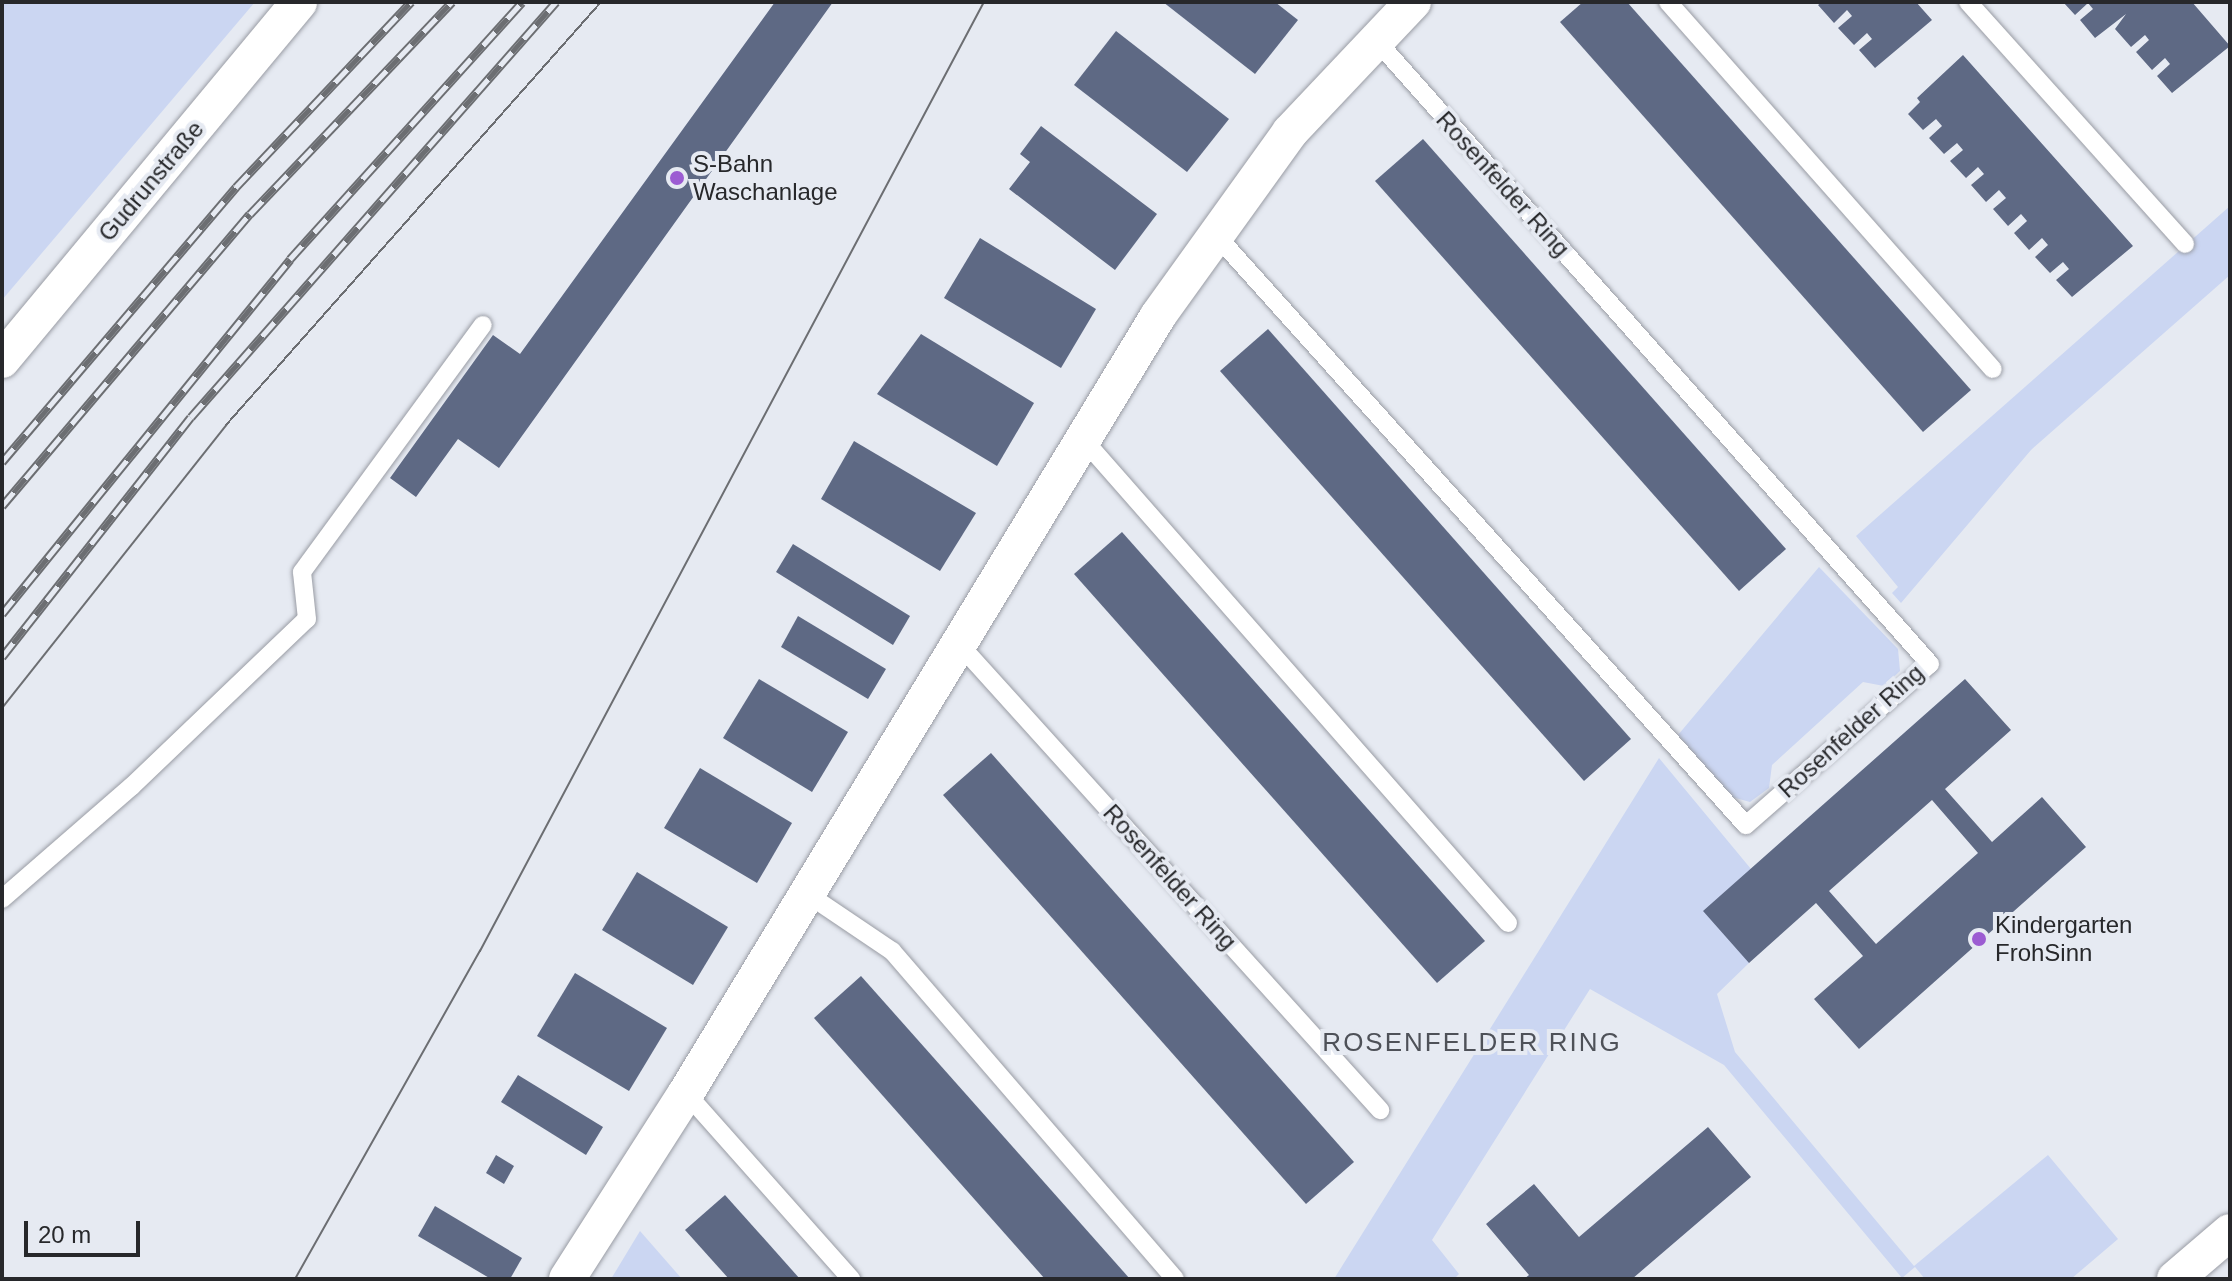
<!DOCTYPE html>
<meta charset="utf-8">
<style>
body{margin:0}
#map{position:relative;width:2232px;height:1281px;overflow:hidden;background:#e6eaf2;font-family:Helvetica,sans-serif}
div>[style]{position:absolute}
.green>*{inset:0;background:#cbd6f2}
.building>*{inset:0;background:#5e6984}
.roads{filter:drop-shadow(0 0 2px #999ca4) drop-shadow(0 0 2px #999ca4)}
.lane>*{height:18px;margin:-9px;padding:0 9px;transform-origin:9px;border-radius:9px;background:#fff}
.street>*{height:36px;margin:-18px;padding:0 18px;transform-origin:18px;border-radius:18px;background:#fff}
.tram>*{height:2px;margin:-1px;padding:0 1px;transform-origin:1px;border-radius:1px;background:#6c6e72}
.rail>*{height:9px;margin-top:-4.5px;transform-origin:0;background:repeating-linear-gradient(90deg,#e6eaf2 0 18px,#6c6e72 0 36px);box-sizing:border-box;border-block:2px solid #6c6e72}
.dots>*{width:22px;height:22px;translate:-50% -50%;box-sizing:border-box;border:4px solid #e6eaf2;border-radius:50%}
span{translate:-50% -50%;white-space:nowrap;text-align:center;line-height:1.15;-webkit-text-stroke:8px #e6eaf2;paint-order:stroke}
.poi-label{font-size:24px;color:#27282b}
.left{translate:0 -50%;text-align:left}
.street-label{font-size:24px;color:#27282b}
.neighbourhood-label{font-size:26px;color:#4e5158;letter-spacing:2px}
.frame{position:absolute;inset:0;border:4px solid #27282b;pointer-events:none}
.scale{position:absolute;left:24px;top:1221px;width:116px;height:36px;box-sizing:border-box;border:4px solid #27282b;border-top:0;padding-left:10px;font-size:24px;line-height:28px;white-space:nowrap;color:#27282b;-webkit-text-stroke:6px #e6eaf2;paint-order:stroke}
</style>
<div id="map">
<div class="green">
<div style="clip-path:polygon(2px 2px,255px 2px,2px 300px)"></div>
<div style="clip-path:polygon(2230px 206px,2230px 275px,2031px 450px,1901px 603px,1892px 593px,1898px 587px,1856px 536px)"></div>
<div style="clip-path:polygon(1819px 567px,1898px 649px,1900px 671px,1884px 686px,1863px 682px,1772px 765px,1769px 788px,1750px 802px,1732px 797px,1678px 735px)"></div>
<div style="clip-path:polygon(1659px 758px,1751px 869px,1749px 963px,1717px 994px,1735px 1052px,1914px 1266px,2048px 1155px,2118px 1239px,2071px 1279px,1925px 1279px,1915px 1267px,1902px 1278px,1724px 1065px,1590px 989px,1432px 1240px,1459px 1274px,1454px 1279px,1334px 1279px)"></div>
<div style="clip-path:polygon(640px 1231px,682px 1279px,611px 1279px)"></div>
</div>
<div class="building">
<div style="clip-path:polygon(775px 2px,833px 2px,499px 468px,458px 439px,416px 497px,390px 478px,493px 335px,520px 354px)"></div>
<div style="clip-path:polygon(1163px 2px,1275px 2px,1298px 20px,1255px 74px)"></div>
<div style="clip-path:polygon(1583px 2px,1627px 2px,1971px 390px,1923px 432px,1560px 22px)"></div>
<div style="clip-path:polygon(1822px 2px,1916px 2px,1932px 20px,1875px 68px,1859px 50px,1872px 39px,1867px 33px,1854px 45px,1838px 28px,1852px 16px,1847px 10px,1834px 23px,1818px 5px)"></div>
<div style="clip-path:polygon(2063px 2px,2192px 2px,2230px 46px,2172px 93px,2157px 76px,2170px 64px,2165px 58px,2152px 70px,2136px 52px,2149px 40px,2145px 35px,2131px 47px,2115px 29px,2126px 14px,2095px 38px,2080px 20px,2093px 9px,2088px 3px,2075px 15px)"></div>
<div style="clip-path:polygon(1116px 31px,1229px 119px,1187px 172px,1074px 85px)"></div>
<div style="clip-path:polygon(1963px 55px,2133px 246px,2072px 297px,2056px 280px,2069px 269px,2063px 262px,2050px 273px,2035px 257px,2048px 245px,2042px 238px,2029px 250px,2014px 233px,2027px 221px,2021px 214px,2008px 226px,1993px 209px,2006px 198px,1999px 190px,1986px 202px,1971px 185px,1984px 174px,1978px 167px,1966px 178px,1950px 161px,1963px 150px,1957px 143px,1944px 154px,1929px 138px,1942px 126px,1936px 119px,1923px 130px,1908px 114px,1920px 102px,1917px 98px)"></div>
<div style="clip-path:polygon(1041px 126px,1157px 214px,1115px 270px,1009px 189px,1030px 162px,1020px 154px)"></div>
<div style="clip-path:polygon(1423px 139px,1786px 549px,1739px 591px,1375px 181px)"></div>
<div style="clip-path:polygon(980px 238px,1096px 309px,1061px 368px,944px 298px)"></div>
<div style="clip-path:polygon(1268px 329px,1631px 739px,1584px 781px,1220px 371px)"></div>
<div style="clip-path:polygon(921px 334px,1034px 403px,997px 466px,877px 394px)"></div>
<div style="clip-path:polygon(854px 441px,976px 513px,940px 571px,821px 499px)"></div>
<div style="clip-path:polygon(1122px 532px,1485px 941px,1437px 983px,1074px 574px)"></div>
<div style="clip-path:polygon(793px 544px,910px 616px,893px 645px,776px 572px)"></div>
<div style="clip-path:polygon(798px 616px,886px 669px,868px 699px,781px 647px)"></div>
<div style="clip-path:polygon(759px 679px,848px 732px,812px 792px,723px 738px)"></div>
<div style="clip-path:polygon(evenodd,1965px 679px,2011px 730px,1945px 789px,1992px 842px,2042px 797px,2086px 847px,1859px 1049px,1814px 999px,1863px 956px,1816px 903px,1749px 963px,1703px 911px,1965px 679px,1932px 800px,1978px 853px,1876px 944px,1829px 891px,1932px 800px)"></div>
<div style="clip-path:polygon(991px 753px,1354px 1162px,1306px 1204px,943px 795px)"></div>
<div style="clip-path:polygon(700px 768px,792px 823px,757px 883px,664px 828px)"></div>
<div style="clip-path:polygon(637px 872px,728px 927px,693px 985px,602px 930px)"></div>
<div style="clip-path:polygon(575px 973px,667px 1028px,629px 1091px,537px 1036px)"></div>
<div style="clip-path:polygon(861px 976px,893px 1012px,1130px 1279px,1045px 1279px,814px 1018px)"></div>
<div style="clip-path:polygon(518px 1075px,603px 1127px,586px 1155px,501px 1102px)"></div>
<div style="clip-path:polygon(1708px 1127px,1751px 1177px,1632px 1279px,1524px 1279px,1529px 1275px,1486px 1224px,1534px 1184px,1579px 1237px)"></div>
<div style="clip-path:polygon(496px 1155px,514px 1166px,504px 1184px,486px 1173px)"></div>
<div style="clip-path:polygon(725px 1195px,759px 1233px,800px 1279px,729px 1279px,685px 1230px)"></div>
<div style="clip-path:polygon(435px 1206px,522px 1258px,510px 1279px,491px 1279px,418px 1236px)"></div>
</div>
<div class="roads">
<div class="lane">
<div style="left:1668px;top:2px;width:490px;rotate:48.5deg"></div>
<div style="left:1968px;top:2px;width:325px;rotate:48.1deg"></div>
<div style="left:1216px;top:235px;width:793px;rotate:48.07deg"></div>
<div style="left:1746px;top:825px;width:244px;rotate:-41.2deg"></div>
<div style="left:1930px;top:664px;width:834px;rotate:-131.6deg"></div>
<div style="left:1083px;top:439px;width:644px;rotate:48.71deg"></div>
<div style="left:960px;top:645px;width:627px;rotate:47.91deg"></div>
<div style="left:806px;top:893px;width:104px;rotate:34deg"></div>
<div style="left:892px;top:951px;width:433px;rotate:49.2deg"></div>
<div style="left:2px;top:899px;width:171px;rotate:-41deg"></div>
<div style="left:131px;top:787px;width:243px;rotate:-43.7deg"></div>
<div style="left:307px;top:619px;width:47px;rotate:-96.1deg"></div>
<div style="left:302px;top:572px;width:306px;rotate:-53.8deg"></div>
<div style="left:686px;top:1093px;width:249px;rotate:48.4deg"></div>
</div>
<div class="street">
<div style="left:2px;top:360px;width:465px;rotate:-50.3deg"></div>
<div style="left:567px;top:1279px;width:221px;rotate:-57.4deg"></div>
<div style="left:686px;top:1093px;width:909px;rotate:-58.72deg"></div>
<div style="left:1158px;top:316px;width:226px;rotate:-54.3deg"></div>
<div style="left:1290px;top:132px;width:179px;rotate:-46.6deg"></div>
<div style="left:2175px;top:1279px;width:72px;rotate:-40.5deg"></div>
</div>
</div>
<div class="tram">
<div style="left:2px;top:708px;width:361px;rotate:-51.6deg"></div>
<div style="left:226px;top:425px;width:565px;rotate:-48.44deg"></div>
<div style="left:295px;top:1279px;width:377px;rotate:-60.6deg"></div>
<div style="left:480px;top:951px;width:1075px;rotate:-62.03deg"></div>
</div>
<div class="rail">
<div style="left:2px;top:462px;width:361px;rotate:-49.6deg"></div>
<div style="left:236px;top:187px;width:255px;rotate:-46.6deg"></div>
<div style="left:2px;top:506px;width:383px;rotate:-49.7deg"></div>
<div style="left:250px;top:214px;width:293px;rotate:-46.4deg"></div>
<div style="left:2px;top:614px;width:457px;rotate:-50.9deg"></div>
<div style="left:290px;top:259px;width:346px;rotate:-47.9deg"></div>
<div style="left:2px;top:657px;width:305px;rotate:-51.8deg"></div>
<div style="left:191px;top:417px;width:553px;rotate:-48.67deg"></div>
</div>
<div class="dots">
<div style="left:677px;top:178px;background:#9c5cd2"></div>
<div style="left:1979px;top:939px;background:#9c5cd2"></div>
</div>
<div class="poi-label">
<span class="left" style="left:693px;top:178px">S-Bahn<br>Waschanlage</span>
<span class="left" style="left:1995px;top:939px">Kindergarten<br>FrohSinn</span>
</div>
<div class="street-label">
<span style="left:151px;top:181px;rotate:-50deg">Gudrunstraße</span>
<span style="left:1503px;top:184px;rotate:48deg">Rosenfelder Ring</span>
<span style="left:1851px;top:731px;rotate:-42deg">Rosenfelder Ring</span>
<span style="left:1170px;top:877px;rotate:48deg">Rosenfelder Ring</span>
</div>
<div class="neighbourhood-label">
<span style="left:1472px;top:1043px">ROSENFELDER RING</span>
</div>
<div class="frame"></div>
<div class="scale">20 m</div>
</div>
